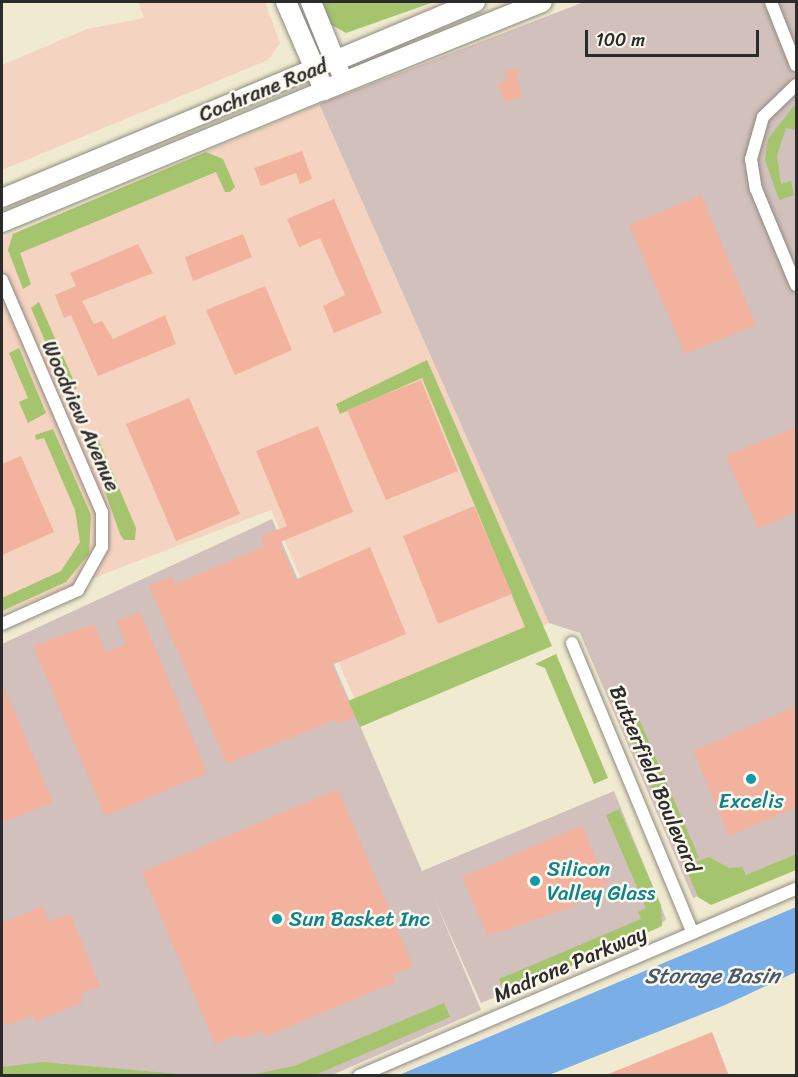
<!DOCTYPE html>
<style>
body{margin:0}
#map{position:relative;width:798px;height:1077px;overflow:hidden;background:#f0ead1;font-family:Sriracha,sans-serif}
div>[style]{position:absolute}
.built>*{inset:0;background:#f5d3c1}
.industrial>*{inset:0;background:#d1c0bc}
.green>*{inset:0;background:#a4c56d}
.water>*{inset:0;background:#79aee7}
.building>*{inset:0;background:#f2b29e}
.roads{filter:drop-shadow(0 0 2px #8e8a7e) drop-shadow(0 0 2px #8e8a7e)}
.minor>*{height:12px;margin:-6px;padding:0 6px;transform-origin:6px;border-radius:6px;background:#fff}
.secondary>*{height:18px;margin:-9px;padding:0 9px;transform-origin:9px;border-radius:9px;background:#fff}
.primary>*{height:20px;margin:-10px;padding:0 10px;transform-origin:10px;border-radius:10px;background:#fff}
.dots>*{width:16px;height:16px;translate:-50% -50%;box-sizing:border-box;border:3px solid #fbf7ec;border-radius:50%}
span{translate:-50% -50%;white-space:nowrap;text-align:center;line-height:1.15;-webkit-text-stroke:5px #fbf7ec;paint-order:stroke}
.street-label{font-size:21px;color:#2b2b2b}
.culture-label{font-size:21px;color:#0d838f}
.left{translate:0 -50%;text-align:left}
.water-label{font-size:22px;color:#46596d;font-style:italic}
.frame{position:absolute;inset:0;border:3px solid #2b2b2b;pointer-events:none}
.scale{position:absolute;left:585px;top:30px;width:174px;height:27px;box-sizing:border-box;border:3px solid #2b2b2b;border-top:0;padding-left:8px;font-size:18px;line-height:21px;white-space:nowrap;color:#2b2b2b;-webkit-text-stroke:4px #fbf7ec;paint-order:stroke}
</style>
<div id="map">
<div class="built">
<div style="clip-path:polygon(138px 2px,265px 2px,280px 43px,268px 60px,2px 170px,2px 65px,87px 29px,144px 18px)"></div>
<div style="clip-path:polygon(319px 104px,549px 623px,356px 702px,271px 510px,2px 613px,2px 238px)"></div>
</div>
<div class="industrial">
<div style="clip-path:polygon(584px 2px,796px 2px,796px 854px,693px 898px,580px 633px,549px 623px,319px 104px)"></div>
<div style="clip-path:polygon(272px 519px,422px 871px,614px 791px,666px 919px,658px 928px,481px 1003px,434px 898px,481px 1010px,332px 1075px,2px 1076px,2px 644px)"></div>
</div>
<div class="green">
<div style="clip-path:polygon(320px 2px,434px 2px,346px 33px,330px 24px)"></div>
<div style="clip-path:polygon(796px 103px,796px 130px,786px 128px,777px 156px,781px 184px,791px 181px,794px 195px,779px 200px,765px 160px,768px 139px)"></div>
<div style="clip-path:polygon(206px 152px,223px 159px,235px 187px,230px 192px,225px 192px,216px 172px,20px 253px,31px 284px,23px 289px,8px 250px,13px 234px)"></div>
<div style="clip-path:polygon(39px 302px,77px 388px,67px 393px,31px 308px)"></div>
<div style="clip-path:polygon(19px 348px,46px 413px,28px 423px,19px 402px,28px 398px,9px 353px)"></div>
<div style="clip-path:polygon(427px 360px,552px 646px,360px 727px,348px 701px,525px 627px,422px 378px,340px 414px,336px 404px)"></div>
<div style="clip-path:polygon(53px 429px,91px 515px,89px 554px,66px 582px,2px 611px,2px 598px,61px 571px,80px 542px,75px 510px,44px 438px,36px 440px,35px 435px)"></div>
<div style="clip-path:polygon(96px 434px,136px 528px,135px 540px,124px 540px,120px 534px,87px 440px)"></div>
<div style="clip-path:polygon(556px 654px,608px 778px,594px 784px,545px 668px,535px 664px)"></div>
<div style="clip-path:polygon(639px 719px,699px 858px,684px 864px,625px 726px)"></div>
<div style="clip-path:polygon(619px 809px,661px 905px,662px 926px,506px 995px,499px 979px,641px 919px,638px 912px,646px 908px,606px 815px)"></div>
<div style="clip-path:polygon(796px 854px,796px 870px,711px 905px,698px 897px,685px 866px,709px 857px,729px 868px,742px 867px,746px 875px)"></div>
<div style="clip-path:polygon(444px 1003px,450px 1017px,315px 1075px,250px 1075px,294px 1066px)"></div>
<div style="clip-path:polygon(43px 1062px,87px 1066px,191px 1075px,2px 1075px,2px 1067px)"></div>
</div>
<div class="water">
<div style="clip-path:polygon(796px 907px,796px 972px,725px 1005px,549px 1075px,399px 1075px)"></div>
</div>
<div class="building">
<div style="clip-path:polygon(517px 68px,521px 97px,506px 103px,497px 84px,507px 80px,504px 72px)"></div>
<div style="clip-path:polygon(302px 151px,312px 179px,300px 184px,296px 173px,261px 186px,254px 168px)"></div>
<div style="clip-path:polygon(701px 195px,756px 325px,685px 354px,629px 225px)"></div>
<div style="clip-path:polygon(334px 199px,382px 313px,334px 333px,323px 306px,345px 295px,320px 238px,299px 247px,287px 219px)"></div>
<div style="clip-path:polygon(243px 234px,252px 257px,193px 281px,185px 257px)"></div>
<div style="clip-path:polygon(138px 244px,153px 273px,82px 301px,94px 324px,102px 321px,113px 339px,165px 315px,176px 344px,98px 376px,71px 315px,64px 318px,55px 295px,76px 286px,70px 273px)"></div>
<div style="clip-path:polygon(265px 286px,292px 350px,235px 375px,206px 310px)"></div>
<div style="clip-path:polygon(421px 380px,458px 471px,386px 500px,347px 410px)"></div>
<div style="clip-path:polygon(189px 398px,240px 514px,176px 541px,126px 424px)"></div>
<div style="clip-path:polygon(318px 426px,353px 512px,280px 542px,295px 580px,370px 547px,406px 634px,332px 665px,355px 717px,338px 724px,336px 719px,227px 764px,149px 586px,172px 576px,175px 584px,265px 546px,261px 536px,287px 526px,256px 451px)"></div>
<div style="clip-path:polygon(796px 427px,796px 512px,758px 529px,726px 456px)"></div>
<div style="clip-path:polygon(21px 456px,54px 532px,2px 555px,2px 464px)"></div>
<div style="clip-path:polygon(474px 506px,512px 594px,438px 624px,403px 536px)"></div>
<div style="clip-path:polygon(140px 612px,207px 773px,105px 816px,33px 646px,94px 624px,106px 652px,126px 644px,116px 621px)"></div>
<div style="clip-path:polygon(2px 683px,53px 802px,2px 823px)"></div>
<div style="clip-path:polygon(796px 706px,796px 807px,729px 836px,693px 751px)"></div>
<div style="clip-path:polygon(338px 789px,413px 966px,392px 975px,395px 982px,265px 1037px,263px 1031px,241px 1040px,238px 1034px,215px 1044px,142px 872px)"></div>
<div style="clip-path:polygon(582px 825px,607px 885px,571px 907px,488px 936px,462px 877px)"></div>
<div style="clip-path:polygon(43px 906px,49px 922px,70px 914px,100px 986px,80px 994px,83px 1002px,35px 1022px,33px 1015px,9px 1025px,2px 1023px,2px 923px)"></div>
<div style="clip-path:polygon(712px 1032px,729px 1076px,606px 1076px,606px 1075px)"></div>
</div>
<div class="roads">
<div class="minor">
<div style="left:771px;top:2px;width:68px;rotate:68.4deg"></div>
<div style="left:796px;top:85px;width:46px;rotate:135.9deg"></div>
<div style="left:763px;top:117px;width:44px;rotate:105.9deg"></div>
<div style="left:751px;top:159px;width:30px;rotate:81deg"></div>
<div style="left:756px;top:189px;width:104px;rotate:67.4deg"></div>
<div style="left:2px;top:280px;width:253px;rotate:66.7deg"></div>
<div style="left:102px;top:512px;width:35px;rotate:90deg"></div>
<div style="left:102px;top:547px;width:49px;rotate:119.2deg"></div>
<div style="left:78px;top:590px;width:83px;rotate:155.9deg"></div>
<div style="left:572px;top:643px;width:314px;rotate:67.4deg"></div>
<div style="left:359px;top:1076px;width:475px;rotate:-23.2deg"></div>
</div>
<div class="secondary">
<div style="left:2px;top:198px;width:338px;rotate:-22.6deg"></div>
<div style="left:314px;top:68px;width:22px;rotate:-18deg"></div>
<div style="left:335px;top:61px;width:23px;rotate:65deg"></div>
<div style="left:2px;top:223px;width:348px;rotate:-22.4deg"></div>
</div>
<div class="primary">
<div style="left:286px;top:2px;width:96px;rotate:66.6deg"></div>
<div style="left:324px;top:90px;width:235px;rotate:-22deg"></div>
<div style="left:311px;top:2px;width:64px;rotate:67.9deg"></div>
<div style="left:335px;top:61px;width:152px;rotate:-22.9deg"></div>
</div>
</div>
<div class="dots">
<div style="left:751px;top:779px;background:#0f9aa8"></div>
<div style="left:535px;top:881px;background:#0f9aa8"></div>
<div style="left:277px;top:919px;background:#0f9aa8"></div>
</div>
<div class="street-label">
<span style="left:263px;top:90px;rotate:-22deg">Cochrane Road</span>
<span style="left:81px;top:416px;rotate:66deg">Woodview Avenue</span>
<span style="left:655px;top:779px;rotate:67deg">Butterfield Boulevard</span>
<span style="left:570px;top:964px;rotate:-23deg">Madrone Parkway</span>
</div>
<div class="culture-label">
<span style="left:751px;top:801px">Excelis</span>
<span class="left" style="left:547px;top:881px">Silicon<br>Valley Glass</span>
<span class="left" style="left:289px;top:919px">Sun Basket Inc</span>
</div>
<div class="water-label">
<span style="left:712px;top:976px">Storage Basin</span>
</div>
<div class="frame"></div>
<div class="scale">100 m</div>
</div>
